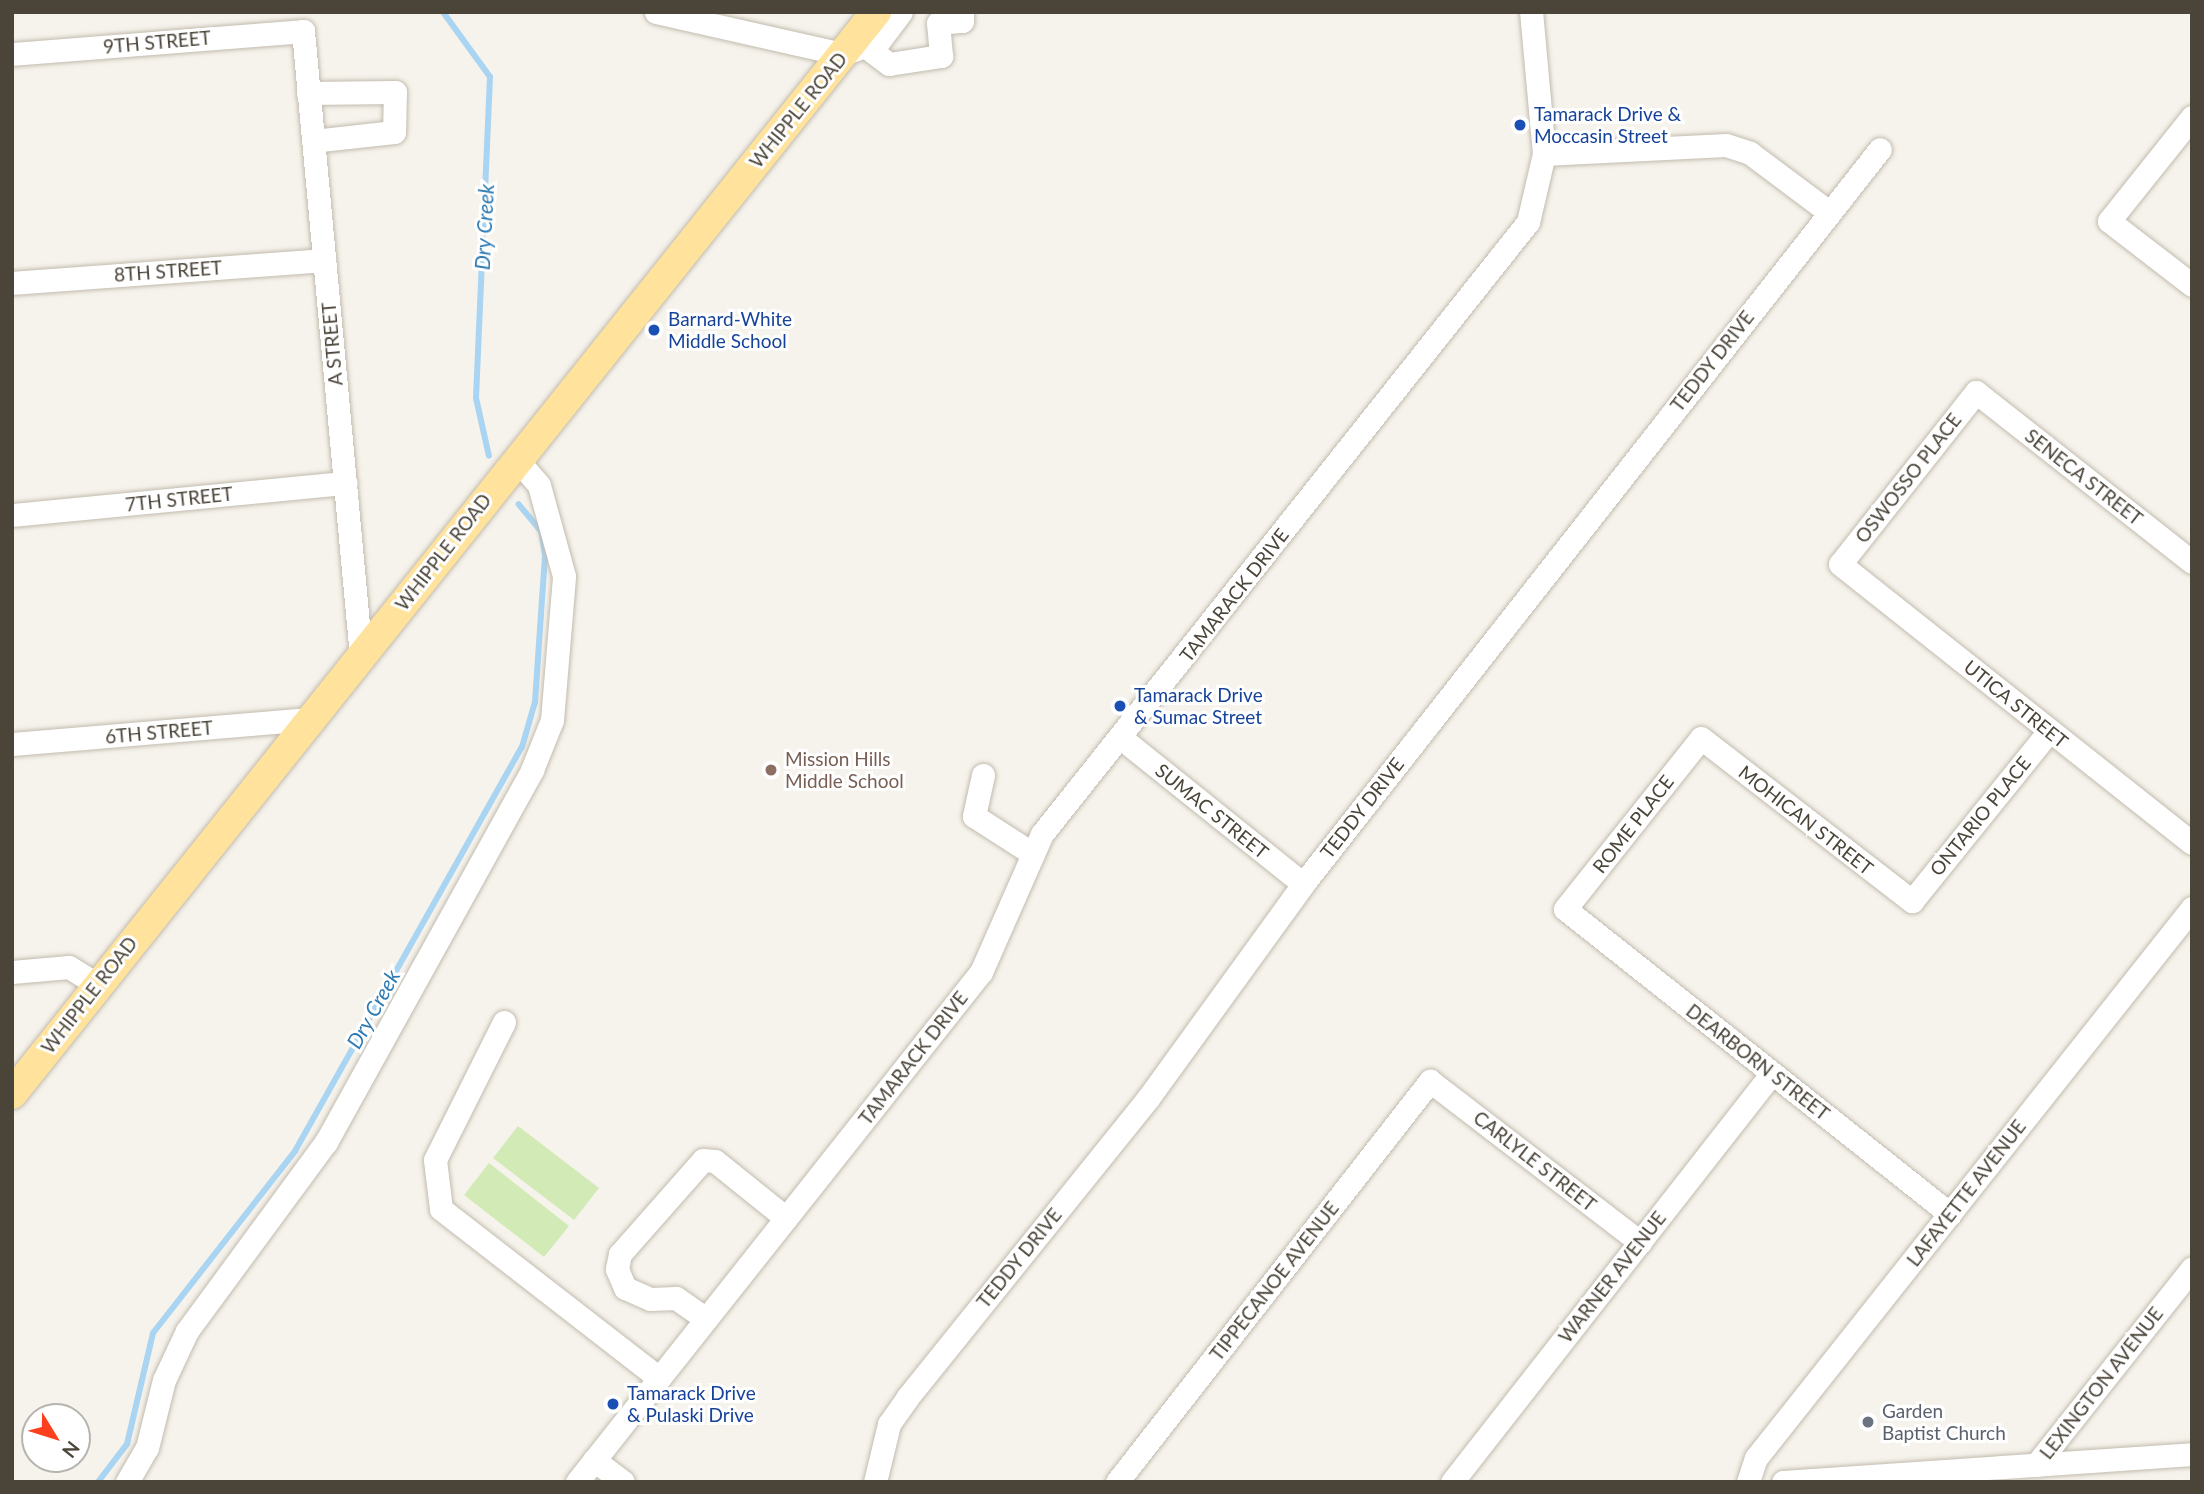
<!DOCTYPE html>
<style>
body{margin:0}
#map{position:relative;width:2204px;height:1494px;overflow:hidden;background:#f6f3ec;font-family:Lato,sans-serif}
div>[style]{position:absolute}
.green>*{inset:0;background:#d2eab5}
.stream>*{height:6px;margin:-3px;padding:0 3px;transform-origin:3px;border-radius:3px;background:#a9d4f2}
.roads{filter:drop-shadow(0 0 2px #c2bbae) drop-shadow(0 0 2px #c2bbae)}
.minor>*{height:23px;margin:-11.5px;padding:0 11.5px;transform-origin:11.5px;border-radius:11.5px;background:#fff}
.major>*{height:30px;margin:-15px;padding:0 15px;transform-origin:15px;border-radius:15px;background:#ffe39c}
.dots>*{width:19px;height:19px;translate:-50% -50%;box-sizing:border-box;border:4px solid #fff;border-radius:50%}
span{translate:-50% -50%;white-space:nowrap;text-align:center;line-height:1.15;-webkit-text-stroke:6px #fff;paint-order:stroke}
.street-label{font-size:19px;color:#4b4439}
.transit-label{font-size:19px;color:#164399}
.left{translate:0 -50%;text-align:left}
.education-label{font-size:19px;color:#785e54}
.worship-label{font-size:19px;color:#5b616d}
.water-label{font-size:21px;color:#2e7ab2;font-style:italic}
.frame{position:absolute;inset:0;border:14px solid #4b4439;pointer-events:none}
.north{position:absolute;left:21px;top:1403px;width:70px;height:70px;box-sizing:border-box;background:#fff;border:2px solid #b7b4b0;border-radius:50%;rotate:128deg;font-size:19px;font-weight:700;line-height:28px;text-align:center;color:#4b4439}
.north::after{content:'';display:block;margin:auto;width:24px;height:32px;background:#fc3f1d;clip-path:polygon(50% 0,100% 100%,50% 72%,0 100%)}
</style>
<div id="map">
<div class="green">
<div style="clip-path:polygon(518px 1126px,599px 1188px,574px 1220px,493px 1158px)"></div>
<div style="clip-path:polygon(489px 1163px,569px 1226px,544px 1257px,464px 1195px)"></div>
</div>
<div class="stream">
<div style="left:443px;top:12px;width:80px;rotate:54.1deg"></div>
<div style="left:490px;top:77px;width:321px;rotate:92.5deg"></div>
<div style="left:476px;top:398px;width:59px;rotate:77.4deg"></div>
<div style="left:98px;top:1482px;width:48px;rotate:-52.7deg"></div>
<div style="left:127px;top:1444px;width:114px;rotate:-76.8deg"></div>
<div style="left:153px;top:1333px;width:231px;rotate:-52deg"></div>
<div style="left:295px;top:1151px;width:463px;rotate:-60.7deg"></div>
<div style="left:522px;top:747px;width:47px;rotate:-73.9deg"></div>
<div style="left:535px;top:702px;width:147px;rotate:-86.1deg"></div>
<div style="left:545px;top:555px;width:24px;rotate:-99deg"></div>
<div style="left:541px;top:531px;width:35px;rotate:-130deg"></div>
</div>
<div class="roads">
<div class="minor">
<div style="left:656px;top:12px;width:192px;rotate:12.7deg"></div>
<div style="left:843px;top:54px;width:38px;rotate:-20deg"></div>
<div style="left:879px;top:41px;width:36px;rotate:-53deg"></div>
<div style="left:865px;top:46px;width:30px;rotate:37deg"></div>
<div style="left:889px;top:64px;width:53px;rotate:-8.7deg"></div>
<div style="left:941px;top:56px;width:33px;rotate:-95deg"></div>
<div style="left:938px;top:23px;width:24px;rotate:-5deg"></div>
<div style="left:962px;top:21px;width:9px;rotate:-90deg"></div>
<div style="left:12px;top:54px;width:292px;rotate:-4.5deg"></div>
<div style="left:303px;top:31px;width:628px;rotate:84.7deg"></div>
<div style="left:308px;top:93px;width:87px;rotate:-0.7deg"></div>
<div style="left:395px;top:92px;width:40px;rotate:91.4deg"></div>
<div style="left:394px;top:132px;width:81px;rotate:173.7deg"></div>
<div style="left:2192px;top:117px;width:133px;rotate:128.6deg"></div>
<div style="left:2109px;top:221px;width:105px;rotate:37.6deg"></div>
<div style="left:1544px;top:154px;width:182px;rotate:-2.8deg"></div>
<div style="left:1726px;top:145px;width:25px;rotate:18deg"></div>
<div style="left:1750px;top:153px;width:99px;rotate:36.8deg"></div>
<div style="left:12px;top:283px;width:313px;rotate:-4.2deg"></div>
<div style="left:12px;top:515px;width:335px;rotate:-5.5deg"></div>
<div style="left:2192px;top:562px;width:275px;rotate:-141.8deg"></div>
<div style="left:1976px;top:392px;width:219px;rotate:128.3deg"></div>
<div style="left:1840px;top:564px;width:449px;rotate:38.4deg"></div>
<div style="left:1121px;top:738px;width:233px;rotate:38.7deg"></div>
<div style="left:12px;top:744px;width:296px;rotate:-4.8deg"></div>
<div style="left:983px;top:775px;width:42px;rotate:102.4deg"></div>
<div style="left:974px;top:816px;width:70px;rotate:32.8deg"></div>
<div style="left:12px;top:972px;width:57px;rotate:-5deg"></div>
<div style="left:69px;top:967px;width:34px;rotate:32deg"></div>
<div style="left:504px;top:1022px;width:154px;rotate:116.6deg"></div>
<div style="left:435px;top:1160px;width:49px;rotate:83deg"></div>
<div style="left:441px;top:1209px;width:276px;rotate:37.8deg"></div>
<div style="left:1950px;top:1214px;width:491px;rotate:-141.6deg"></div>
<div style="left:1565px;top:909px;width:218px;rotate:-51.5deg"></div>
<div style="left:1701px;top:738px;width:267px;rotate:37.7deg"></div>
<div style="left:1912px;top:901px;width:218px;rotate:-51.1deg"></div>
<div style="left:706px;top:1319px;width:37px;rotate:-145deg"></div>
<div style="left:676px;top:1298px;width:26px;rotate:178deg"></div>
<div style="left:650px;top:1299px;width:27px;rotate:-156deg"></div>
<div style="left:625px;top:1288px;width:21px;rotate:-113deg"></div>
<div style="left:617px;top:1269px;width:15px;rotate:-79deg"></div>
<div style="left:620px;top:1254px;width:125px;rotate:-48.6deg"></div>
<div style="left:703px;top:1160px;width:12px;rotate:5deg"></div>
<div style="left:715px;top:1161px;width:91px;rotate:38.8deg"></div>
<div style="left:594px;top:1460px;width:36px;rotate:37deg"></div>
<div style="left:2036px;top:1465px;width:251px;rotate:-51.6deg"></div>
<div style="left:127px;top:1482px;width:39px;rotate:-60deg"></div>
<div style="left:147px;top:1448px;width:70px;rotate:-76deg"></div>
<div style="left:164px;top:1380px;width:54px;rotate:-64.9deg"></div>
<div style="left:187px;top:1331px;width:235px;rotate:-53.7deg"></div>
<div style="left:326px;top:1142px;width:425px;rotate:-61deg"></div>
<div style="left:532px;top:770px;width:54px;rotate:-68.2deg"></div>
<div style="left:552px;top:720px;width:144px;rotate:-85.2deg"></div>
<div style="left:564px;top:576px;width:94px;rotate:-105.4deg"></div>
<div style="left:539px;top:485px;width:35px;rotate:-131deg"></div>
<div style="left:577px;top:1482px;width:651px;rotate:-51.62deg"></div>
<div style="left:981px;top:972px;width:151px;rotate:-66.2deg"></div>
<div style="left:1042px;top:834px;width:781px;rotate:-51.55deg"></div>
<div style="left:1528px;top:222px;width:70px;rotate:-76.8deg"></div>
<div style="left:1544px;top:154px;width:143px;rotate:-95.2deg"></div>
<div style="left:875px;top:1482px;width:60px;rotate:-76.4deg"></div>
<div style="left:889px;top:1424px;width:32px;rotate:-55deg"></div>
<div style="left:907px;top:1398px;width:386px;rotate:-51.2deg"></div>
<div style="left:1149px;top:1097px;width:263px;rotate:-54.1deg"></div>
<div style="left:1303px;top:884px;width:934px;rotate:-51.87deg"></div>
<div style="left:1117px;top:1482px;width:509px;rotate:-52.03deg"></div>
<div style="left:1430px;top:1081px;width:265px;rotate:37.5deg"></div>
<div style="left:1452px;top:1482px;width:519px;rotate:-51.96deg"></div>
<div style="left:1748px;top:1482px;width:25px;rotate:-72deg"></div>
<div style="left:1756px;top:1458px;width:702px;rotate:-51.6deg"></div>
<div style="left:1783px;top:1482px;width:410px;rotate:-3.9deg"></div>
</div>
<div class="major">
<div style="left:12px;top:1094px;width:1385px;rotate:-51.39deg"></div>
</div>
</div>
<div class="dots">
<div style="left:1520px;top:125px;background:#1a4fb4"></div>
<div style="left:654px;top:330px;background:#1a4fb4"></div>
<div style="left:1120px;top:706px;background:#1a4fb4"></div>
<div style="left:771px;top:770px;background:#8d6e63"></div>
<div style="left:613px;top:1404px;background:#1a4fb4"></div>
<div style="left:1868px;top:1422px;background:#6b7280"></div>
</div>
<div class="street-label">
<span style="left:157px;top:42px;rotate:-5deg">9TH STREET</span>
<span style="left:798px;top:110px;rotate:-51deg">WHIPPLE ROAD</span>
<span style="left:168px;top:271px;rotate:-4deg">8TH STREET</span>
<span style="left:332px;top:344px;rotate:-95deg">A STREET</span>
<span style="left:1712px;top:361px;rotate:-52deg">TEDDY DRIVE</span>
<span style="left:2084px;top:477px;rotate:38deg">SENECA STREET</span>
<span style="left:1908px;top:478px;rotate:-52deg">OSWOSSO PLACE</span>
<span style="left:179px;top:499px;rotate:-6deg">7TH STREET</span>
<span style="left:443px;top:552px;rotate:-52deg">WHIPPLE ROAD</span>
<span style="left:1234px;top:595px;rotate:-52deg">TAMARACK DRIVE</span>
<span style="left:2016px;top:704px;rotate:39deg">UTICA STREET</span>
<span style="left:159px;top:732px;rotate:-5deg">6TH STREET</span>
<span style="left:1362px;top:808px;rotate:-52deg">TEDDY DRIVE</span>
<span style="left:1212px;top:811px;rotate:39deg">SUMAC STREET</span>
<span style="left:1980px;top:816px;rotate:-51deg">ONTARIO PLACE</span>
<span style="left:1806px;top:820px;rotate:38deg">MOHICAN STREET</span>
<span style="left:1633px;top:824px;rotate:-52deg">ROME PLACE</span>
<span style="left:89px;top:995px;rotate:-52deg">WHIPPLE ROAD</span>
<span style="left:913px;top:1058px;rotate:-52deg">TAMARACK DRIVE</span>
<span style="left:1758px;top:1062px;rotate:38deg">DEARBORN STREET</span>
<span style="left:1535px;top:1161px;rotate:38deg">CARLYLE STREET</span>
<span style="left:1966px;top:1193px;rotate:-52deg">LAFAYETTE AVENUE</span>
<span style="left:1019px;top:1258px;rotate:-51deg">TEDDY DRIVE</span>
<span style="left:1612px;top:1277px;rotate:-52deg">WARNER AVENUE</span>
<span style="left:1274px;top:1281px;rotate:-52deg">TIPPECANOE AVENUE</span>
<span style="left:2101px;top:1383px;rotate:-52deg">LEXINGTON AVENUE</span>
</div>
<div class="transit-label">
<span class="left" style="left:1534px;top:125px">Tamarack Drive &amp;<br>Moccasin Street</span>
<span class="left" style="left:668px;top:330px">Barnard-White<br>Middle School</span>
<span class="left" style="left:1134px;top:706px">Tamarack Drive<br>&amp; Sumac Street</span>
<span class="left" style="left:627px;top:1404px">Tamarack Drive<br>&amp; Pulaski Drive</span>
</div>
<div class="education-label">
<span class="left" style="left:785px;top:770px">Mission Hills<br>Middle School</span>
</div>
<div class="worship-label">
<span class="left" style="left:1882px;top:1422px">Garden<br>Baptist Church</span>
</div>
<div class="water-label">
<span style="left:484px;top:227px;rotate:-87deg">Dry Creek</span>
<span style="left:373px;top:1009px;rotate:-61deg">Dry Creek</span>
</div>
<div class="frame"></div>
<div class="north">N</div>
</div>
